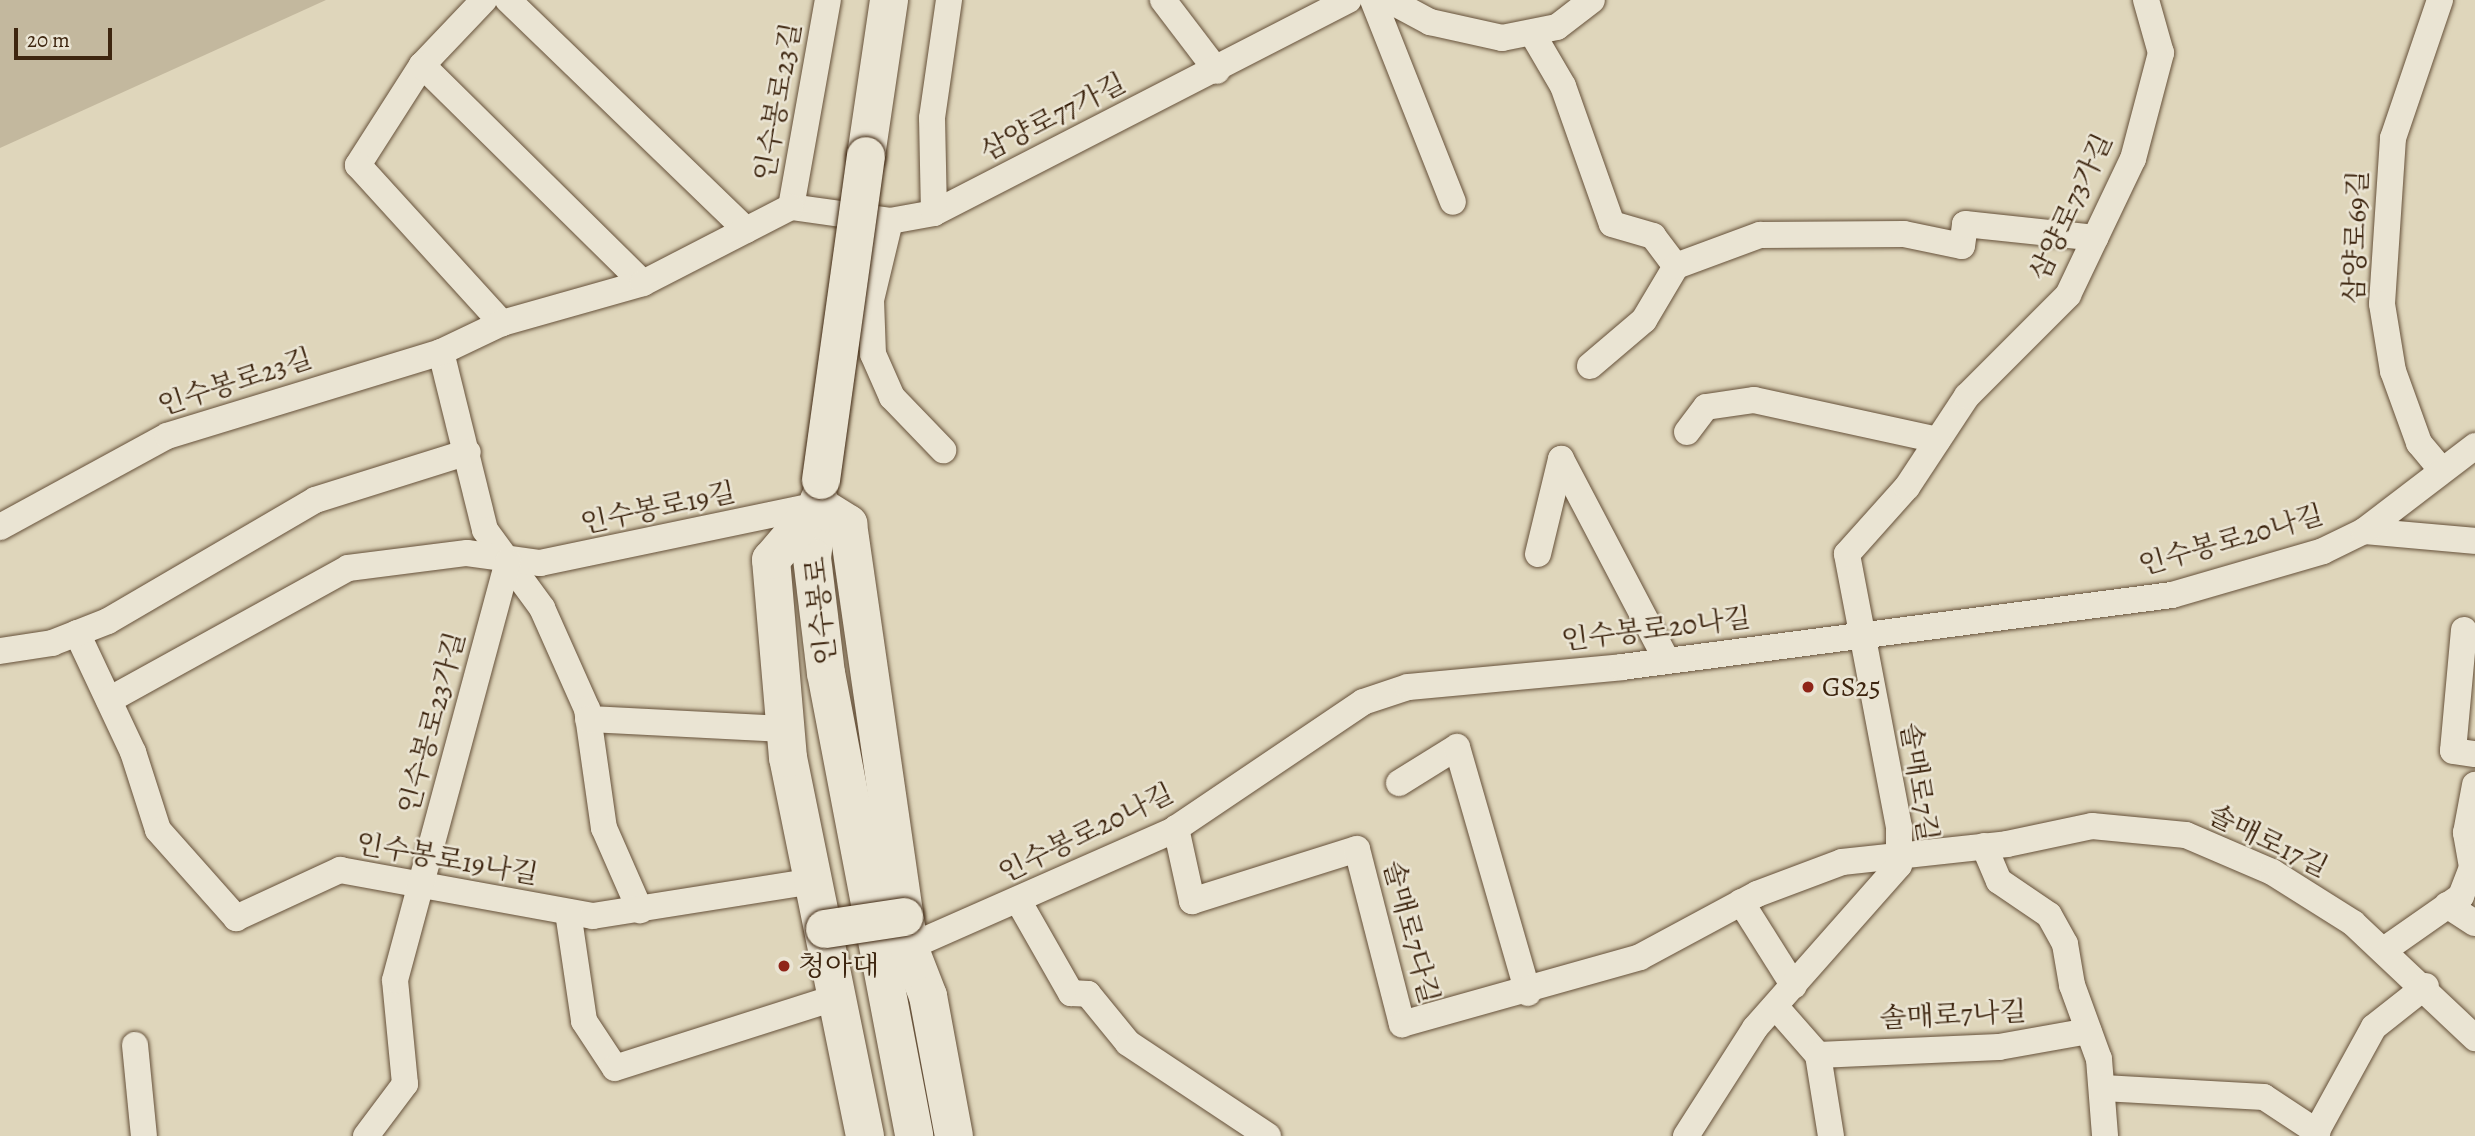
<!DOCTYPE html>
<meta charset="utf-8">
<style>
body{margin:0}
#map{position:relative;width:2475px;height:1136px;overflow:hidden;background:#dfd6bb;font-family:Alegreya,"Noto Serif KR",serif}
div>[style]{position:absolute}
.green>*{inset:0;background:#c3b89e}
.roads{filter:drop-shadow(0 0 2px #66513a) drop-shadow(0 0 2px #66513a)}
.minor>*{height:26px;margin:-13px;padding:0 13px;transform-origin:13px;border-radius:13px;background:#eae4d3}
.secondary>*{height:38px;margin:-19px;padding:0 19px;transform-origin:19px;border-radius:19px;background:#eae4d3}
.bridges{filter:drop-shadow(0 0 2px #3d250f) drop-shadow(0 0 2px #3d250f)}
.secondary-bridge>*{height:38px;margin:-19px;padding:0 19px;transform-origin:19px;border-radius:19px;background:#eae4d3}
.dots>*{width:19px;height:19px;translate:-50% -50%;box-sizing:border-box;border:4px solid #eae4d3;border-radius:50%}
span{translate:-50% -50%;white-space:nowrap;text-align:center;line-height:1.15;-webkit-text-stroke:5px #eae4d3;paint-order:stroke}
.street-label{font-size:28px;color:#3d250f}
.poi-label{font-size:28px;color:#3d250f}
.left{translate:0 -50%;text-align:left}
.scale{position:absolute;left:14px;top:28px;width:98px;height:32px;box-sizing:border-box;border:4px solid #3d250f;border-top:0;padding-left:9px;font-size:21px;line-height:24px;white-space:nowrap;color:#3d250f;-webkit-text-stroke:5px #eae4d3;paint-order:stroke}
</style>
<div id="map">
<div class="green">
<div style="clip-path:polygon(0 0,326px 0,0 148px)"></div>
</div>
<div class="roads">
<div class="minor">
<div style="left:484px;top:0;width:90px;rotate:133.6deg"></div>
<div style="left:422px;top:65px;width:119px;rotate:122.6deg"></div>
<div style="left:358px;top:165px;width:214px;rotate:47.7deg"></div>
<div style="left:508px;top:0;width:331px;rotate:44deg"></div>
<div style="left:1163px;top:0;width:89px;rotate:52.7deg"></div>
<div style="left:1373px;top:0;width:217px;rotate:68.4deg"></div>
<div style="left:1389px;top:0;width:47px;rotate:28.2deg"></div>
<div style="left:1430px;top:22px;width:74px;rotate:12.5deg"></div>
<div style="left:1502px;top:38px;width:56px;rotate:-11.3deg"></div>
<div style="left:1557px;top:27px;width:44px;rotate:-37.6deg"></div>
<div style="left:2440px;top:0;width:146px;rotate:108.8deg"></div>
<div style="left:2393px;top:138px;width:166px;rotate:93.8deg"></div>
<div style="left:2382px;top:304px;width:68px;rotate:80.7deg"></div>
<div style="left:2393px;top:371px;width:77px;rotate:70.1deg"></div>
<div style="left:2419px;top:443px;width:35px;rotate:50deg"></div>
<div style="left:1532px;top:33px;width:61px;rotate:59.7deg"></div>
<div style="left:1563px;top:86px;width:146px;rotate:70.5deg"></div>
<div style="left:1612px;top:224px;width:43px;rotate:16.3deg"></div>
<div style="left:1653px;top:236px;width:38px;rotate:53deg"></div>
<div style="left:422px;top:65px;width:310px;rotate:44.6deg"></div>
<div style="left:791px;top:207px;width:100px;rotate:8deg"></div>
<div style="left:890px;top:221px;width:45px;rotate:-10.3deg"></div>
<div style="left:934px;top:213px;width:466px;rotate:-27.2deg"></div>
<div style="left:791px;top:207px;width:210px;rotate:-79.9deg"></div>
<div style="left:934px;top:213px;width:95px;rotate:-91.2deg"></div>
<div style="left:932px;top:118px;width:119px;rotate:-81.8deg"></div>
<div style="left:890px;top:221px;width:81px;rotate:103.5deg"></div>
<div style="left:871px;top:300px;width:54px;rotate:87.9deg"></div>
<div style="left:873px;top:354px;width:47px;rotate:66.2deg"></div>
<div style="left:892px;top:397px;width:74px;rotate:46.1deg"></div>
<div style="left:441px;top:352px;width:183px;rotate:76.1deg"></div>
<div style="left:485px;top:530px;width:97px;rotate:53.8deg"></div>
<div style="left:542px;top:608px;width:111px;rotate:66deg"></div>
<div style="left:587px;top:709px;width:120px;rotate:81.9deg"></div>
<div style="left:604px;top:828px;width:90px;rotate:66.3deg"></div>
<div style="left:1590px;top:366px;width:71px;rotate:-40.4deg"></div>
<div style="left:1644px;top:320px;width:63px;rotate:-59.3deg"></div>
<div style="left:1676px;top:266px;width:90px;rotate:-20.3deg"></div>
<div style="left:1760px;top:235px;width:144px;rotate:-0.4deg"></div>
<div style="left:1904px;top:234px;width:59px;rotate:11.7deg"></div>
<div style="left:1962px;top:246px;width:22px;rotate:-82deg"></div>
<div style="left:1965px;top:224px;width:131px;rotate:6.1deg"></div>
<div style="left:1687px;top:432px;width:31px;rotate:-53deg"></div>
<div style="left:1706px;top:407px;width:49px;rotate:-8.3deg"></div>
<div style="left:1754px;top:400px;width:188px;rotate:12.3deg"></div>
<div style="left:1561px;top:459px;width:228px;rotate:62.3deg"></div>
<div style="left:0;top:527px;width:190px;rotate:-28.6deg"></div>
<div style="left:167px;top:436px;width:287px;rotate:-17deg"></div>
<div style="left:441px;top:352px;width:68px;rotate:-25.4deg"></div>
<div style="left:502px;top:323px;width:147px;rotate:-15.8deg"></div>
<div style="left:643px;top:283px;width:166px;rotate:-27.2deg"></div>
<div style="left:2364px;top:531px;width:111px;rotate:5.1deg"></div>
<div style="left:1538px;top:554px;width:98px;rotate:-76.4deg"></div>
<div style="left:2464px;top:630px;width:121px;rotate:95.2deg"></div>
<div style="left:2453px;top:751px;width:22px;rotate:8deg"></div>
<div style="left:77px;top:633px;width:132px;rotate:64.8deg"></div>
<div style="left:133px;top:752px;width:82px;rotate:72.2deg"></div>
<div style="left:158px;top:830px;width:118px;rotate:48.4deg"></div>
<div style="left:236px;top:918px;width:115px;rotate:-24.8deg"></div>
<div style="left:340px;top:870px;width:257px;rotate:10.3deg"></div>
<div style="left:593px;top:916px;width:225px;rotate:-9deg"></div>
<div style="left:0;top:651px;width:53px;rotate:-8.7deg"></div>
<div style="left:52px;top:643px;width:60px;rotate:-21.4deg"></div>
<div style="left:108px;top:621px;width:240px;rotate:-30.3deg"></div>
<div style="left:315px;top:500px;width:160px;rotate:-17.4deg"></div>
<div style="left:109px;top:700px;width:273px;rotate:-28.9deg"></div>
<div style="left:348px;top:568px;width:120px;rotate:-7.2deg"></div>
<div style="left:467px;top:553px;width:74px;rotate:7.8deg"></div>
<div style="left:540px;top:563px;width:284px;rotate:-11.8deg"></div>
<div style="left:588px;top:719px;width:198px;rotate:2.9deg"></div>
<div style="left:1399px;top:783px;width:68px;rotate:-31.8deg"></div>
<div style="left:1457px;top:747px;width:256px;rotate:73.9deg"></div>
<div style="left:1176px;top:828px;width:75px;rotate:77.6deg"></div>
<div style="left:1192px;top:901px;width:173px;rotate:-17.5deg"></div>
<div style="left:1357px;top:849px;width:181px;rotate:75.6deg"></div>
<div style="left:1402px;top:1024px;width:247px;rotate:-15.7deg"></div>
<div style="left:1640px;top:957px;width:133px;rotate:-28.3deg"></div>
<div style="left:1757px;top:894px;width:91px;rotate:-20.6deg"></div>
<div style="left:1842px;top:862px;width:166px;rotate:-6.2deg"></div>
<div style="left:2007px;top:844px;width:87px;rotate:-12deg"></div>
<div style="left:2092px;top:826px;width:94px;rotate:5.5deg"></div>
<div style="left:2186px;top:835px;width:94px;rotate:23.3deg"></div>
<div style="left:2272px;top:872px;width:96px;rotate:32.2deg"></div>
<div style="left:2353px;top:923px;width:168px;rotate:43.3deg"></div>
<div style="left:1984px;top:846px;width:38px;rotate:67deg"></div>
<div style="left:1999px;top:881px;width:60px;rotate:34.2deg"></div>
<div style="left:2049px;top:915px;width:33px;rotate:61deg"></div>
<div style="left:2065px;top:944px;width:42px;rotate:80.3deg"></div>
<div style="left:2072px;top:985px;width:79px;rotate:70deg"></div>
<div style="left:2099px;top:1059px;width:77px;rotate:85.5deg"></div>
<div style="left:1019px;top:902px;width:105px;rotate:60.3deg"></div>
<div style="left:1071px;top:993px;width:17px;rotate:3deg"></div>
<div style="left:1088px;top:994px;width:63px;rotate:50.8deg"></div>
<div style="left:1128px;top:1043px;width:168px;rotate:33.6deg"></div>
<div style="left:1741px;top:902px;width:99px;rotate:57.8deg"></div>
<div style="left:2447px;top:905px;width:33px;rotate:33deg"></div>
<div style="left:568px;top:912px;width:110px;rotate:81.6deg"></div>
<div style="left:584px;top:1021px;width:56px;rotate:56.6deg"></div>
<div style="left:615px;top:1068px;width:234px;rotate:-17.7deg"></div>
<div style="left:909px;top:947px;width:287px;rotate:-23.8deg"></div>
<div style="left:1172px;top:831px;width:230px;rotate:-34deg"></div>
<div style="left:1363px;top:702px;width:47px;rotate:-18.4deg"></div>
<div style="left:1408px;top:687px;width:215px;rotate:-5.3deg"></div>
<div style="left:1622px;top:667px;width:555px;rotate:-7.46deg"></div>
<div style="left:2172px;top:595px;width:157px;rotate:-16.2deg"></div>
<div style="left:2323px;top:551px;width:46px;rotate:-26deg"></div>
<div style="left:2364px;top:531px;width:140px;rotate:-37.4deg"></div>
<div style="left:2384px;top:950px;width:94px;rotate:-35deg"></div>
<div style="left:2461px;top:896px;width:31px;rotate:-69deg"></div>
<div style="left:2472px;top:867px;width:35px;rotate:-100deg"></div>
<div style="left:2466px;top:833px;width:49px;rotate:-79.4deg"></div>
<div style="left:1775px;top:1006px;width:65px;rotate:48.7deg"></div>
<div style="left:1818px;top:1055px;width:181px;rotate:-2.5deg"></div>
<div style="left:1999px;top:1047px;width:91px;rotate:-10.1deg"></div>
<div style="left:135px;top:1045px;width:91px;rotate:84.4deg"></div>
<div style="left:1818px;top:1055px;width:82px;rotate:80.9deg"></div>
<div style="left:2103px;top:1088px;width:161px;rotate:3.2deg"></div>
<div style="left:2264px;top:1097px;width:64px;rotate:33.4deg"></div>
<div style="left:366px;top:1136px;width:65px;rotate:-53.1deg"></div>
<div style="left:405px;top:1084px;width:104px;rotate:-95.5deg"></div>
<div style="left:395px;top:980px;width:434px;rotate:-74.9deg"></div>
<div style="left:1686px;top:1136px;width:128px;rotate:-57.4deg"></div>
<div style="left:1755px;top:1028px;width:217px;rotate:-48.5deg"></div>
<div style="left:1899px;top:865px;width:38px;rotate:-90deg"></div>
<div style="left:1899px;top:827px;width:278px;rotate:-100.8deg"></div>
<div style="left:1847px;top:554px;width:90px;rotate:-48.2deg"></div>
<div style="left:1907px;top:487px;width:109px;rotate:-56.6deg"></div>
<div style="left:1967px;top:396px;width:143px;rotate:-45deg"></div>
<div style="left:2068px;top:295px;width:151px;rotate:-64.5deg"></div>
<div style="left:2133px;top:159px;width:110px;rotate:-75.2deg"></div>
<div style="left:2161px;top:53px;width:55px;rotate:-105.8deg"></div>
<div style="left:2314px;top:1136px;width:124px;rotate:-61.2deg"></div>
<div style="left:2374px;top:1027px;width:66px;rotate:-38.3deg"></div>
</div>
<div class="secondary">
<div style="left:866px;top:156px;width:158px;rotate:-81.6deg"></div>
<div style="left:819px;top:500px;width:58px;rotate:96.9deg"></div>
<div style="left:812px;top:558px;width:116px;rotate:83.1deg"></div>
<div style="left:826px;top:673px;width:471px;rotate:79.2deg"></div>
<div style="left:865px;top:1136px;width:386px;rotate:-101.5deg"></div>
<div style="left:788px;top:758px;width:199px;rotate:-94.9deg"></div>
<div style="left:771px;top:560px;width:72px;rotate:-49.5deg"></div>
<div style="left:818px;top:505px;width:36px;rotate:32deg"></div>
<div style="left:848px;top:524px;width:427px;rotate:81.8deg"></div>
<div style="left:909px;top:947px;width:53px;rotate:68.8deg"></div>
<div style="left:928px;top:996px;width:142px;rotate:79.5deg"></div>
</div>
</div>
<div class="bridges">
<div class="secondary-bridge">
<div style="left:821px;top:480px;width:327px;rotate:-82.1deg"></div>
<div style="left:825px;top:929px;width:80px;rotate:-8.6deg"></div>
</div>
</div>
<div class="dots">
<div style="left:1808px;top:687px;background:#8f2418"></div>
<div style="left:784px;top:966px;background:#8f2418"></div>
</div>
<div class="street-label">
<span style="left:778px;top:102px;rotate:-80deg">인수봉로23길</span>
<span style="left:1053px;top:117px;rotate:-27deg">삼양로77가길</span>
<span style="left:2071px;top:207px;rotate:-65deg">삼양로73가길</span>
<span style="left:2356px;top:237px;rotate:-88deg">삼양로69길</span>
<span style="left:235px;top:382px;rotate:-18deg">인수봉로23길</span>
<span style="left:658px;top:508px;rotate:-12deg">인수봉로19길</span>
<span style="left:2231px;top:540px;rotate:-16deg">인수봉로20나길</span>
<span style="left:821px;top:611px;rotate:-96deg">인수봉로</span>
<span style="left:1656px;top:629px;rotate:-7deg">인수봉로20나길</span>
<span style="left:432px;top:723px;rotate:-75deg">인수봉로23가길</span>
<span style="left:1919px;top:782px;rotate:81deg">솔매로7길</span>
<span style="left:1086px;top:833px;rotate:-26deg">인수봉로20나길</span>
<span style="left:2268px;top:841px;rotate:26deg">솔매로17길</span>
<span style="left:447px;top:859px;rotate:10deg">인수봉로19나길</span>
<span style="left:1411px;top:932px;rotate:75deg">솔매로7다길</span>
<span style="left:1953px;top:1015px;rotate:-3deg">솔매로7나길</span>
</div>
<div class="poi-label">
<span class="left" style="left:1822px;top:687px">GS25</span>
<span class="left" style="left:798px;top:966px">청아대</span>
</div>
<div class="scale">20 m</div>
</div>
